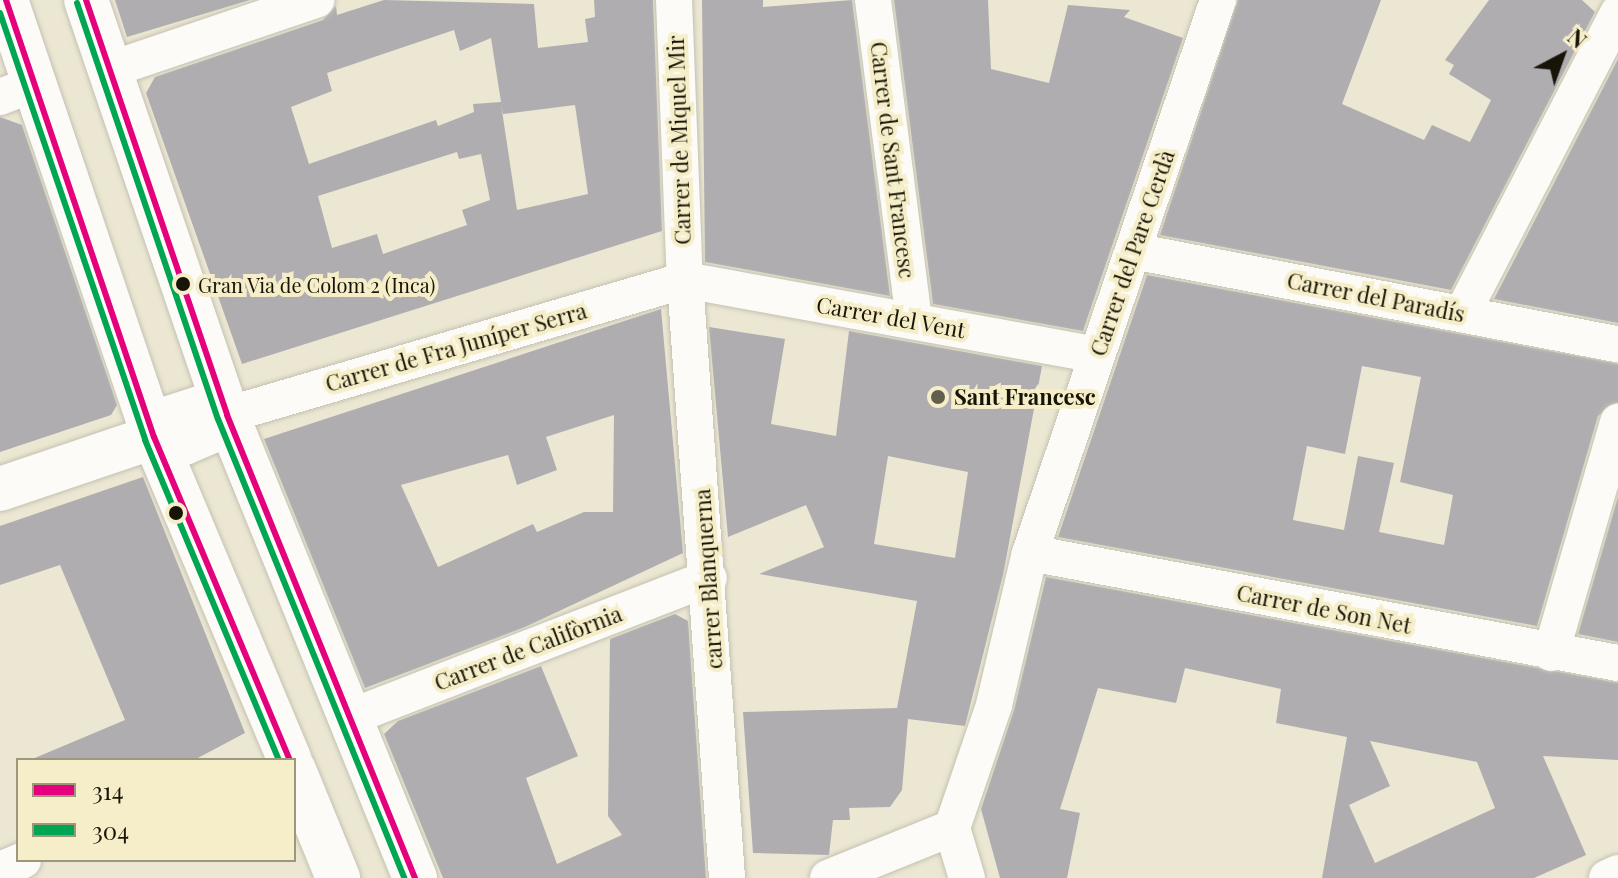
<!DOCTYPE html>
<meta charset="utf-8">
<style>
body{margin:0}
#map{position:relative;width:1618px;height:878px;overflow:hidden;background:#ebe7d3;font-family:"Playfair Display",serif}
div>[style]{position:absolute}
.building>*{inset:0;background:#b0adb1}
.roads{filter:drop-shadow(0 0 2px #c4c1b1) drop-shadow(0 0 2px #c4c1b1)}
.street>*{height:36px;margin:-18px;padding:0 18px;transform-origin:18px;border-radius:18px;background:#fcfbf8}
.secondary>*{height:44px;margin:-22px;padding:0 22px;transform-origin:22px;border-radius:22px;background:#fcfbf8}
.bus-1>*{height:6px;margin:-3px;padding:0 3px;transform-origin:3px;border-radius:3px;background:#e5007d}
.bus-2>*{height:6px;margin:-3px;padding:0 3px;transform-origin:3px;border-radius:3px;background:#00a651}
.dots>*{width:22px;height:22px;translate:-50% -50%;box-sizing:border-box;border:4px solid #f5eec9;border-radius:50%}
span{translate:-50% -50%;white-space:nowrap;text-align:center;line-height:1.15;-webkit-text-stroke:8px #f5eec9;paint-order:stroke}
.bus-label{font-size:20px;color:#181508}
.left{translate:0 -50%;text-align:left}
.street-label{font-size:22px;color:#181508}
.poi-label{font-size:22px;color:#181508;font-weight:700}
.legend{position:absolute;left:16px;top:758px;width:280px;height:104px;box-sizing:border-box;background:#f5eec9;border:2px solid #9d977c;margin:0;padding:10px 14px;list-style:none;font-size:24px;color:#181508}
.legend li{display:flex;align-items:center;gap:16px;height:40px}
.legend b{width:40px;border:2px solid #9d977c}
.north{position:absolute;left:1522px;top:16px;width:80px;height:80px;-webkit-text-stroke:6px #f5eec9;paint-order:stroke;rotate:41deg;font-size:22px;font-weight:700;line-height:32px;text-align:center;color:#181508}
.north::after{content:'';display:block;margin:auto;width:28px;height:36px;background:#181508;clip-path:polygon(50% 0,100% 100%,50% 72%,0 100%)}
</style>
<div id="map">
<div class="building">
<div style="clip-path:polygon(115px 0,250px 0,127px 37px)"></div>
<div style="clip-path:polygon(evenodd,384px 0,534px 4px,538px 48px,588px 42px,585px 19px,595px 17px,594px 0,653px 0,662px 231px,242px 364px,146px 93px,155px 77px,323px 20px,336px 6px,337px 15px,384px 0,454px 30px,460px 51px,491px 38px,501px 102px,473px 104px,474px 112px,438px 126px,436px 120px,309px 164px,291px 107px,332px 91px,327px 73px,454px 30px,384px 0,501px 104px,503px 114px,575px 105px,588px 194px,517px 210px,501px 104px,384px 0,457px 152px,459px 159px,481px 154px,490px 200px,462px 210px,467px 225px,383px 254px,377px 234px,332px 248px,318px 196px,457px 152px)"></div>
<div style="clip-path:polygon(702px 0,763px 0,763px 7px,852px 0,890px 296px,705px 262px)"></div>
<div style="clip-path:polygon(894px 0,988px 0,991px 69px,1049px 83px,1068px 5px,1130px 10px,1124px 17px,1183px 38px,1083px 331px,933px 304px)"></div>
<div style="clip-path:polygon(1238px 0,1381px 0,1342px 104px,1424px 140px,1432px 125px,1470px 142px,1491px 100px,1449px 74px,1454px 65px,1445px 60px,1489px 0,1582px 0,1595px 12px,1451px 290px,1160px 235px)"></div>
<div style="clip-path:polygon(1618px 59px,1618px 323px,1494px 299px)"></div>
<div style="clip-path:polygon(0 117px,22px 125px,117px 405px,111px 415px,0 452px)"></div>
<div style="clip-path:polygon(evenodd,1147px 275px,1618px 364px,1618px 402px,1598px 416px,1537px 626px,1058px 537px,1147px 275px,1362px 366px,1421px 377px,1400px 482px,1453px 495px,1444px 545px,1379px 532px,1394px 463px,1358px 456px,1344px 530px,1293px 520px,1307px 446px,1345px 454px,1362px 366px)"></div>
<div style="clip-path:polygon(evenodd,661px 309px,683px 553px,525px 627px,365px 688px,264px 439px,661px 309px,614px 415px,613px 512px,584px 512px,537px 532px,533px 524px,438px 567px,401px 485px,508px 455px,517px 485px,557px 470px,546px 437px,614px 415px)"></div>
<div style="clip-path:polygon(evenodd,709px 327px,785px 339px,771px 424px,836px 436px,849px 331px,1042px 366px,1003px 575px,965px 726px,908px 719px,902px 790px,890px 807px,849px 808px,850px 820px,833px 820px,829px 855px,753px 853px,743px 712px,897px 708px,917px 601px,759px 574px,824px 547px,806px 505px,728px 537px,709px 327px,888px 456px,968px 472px,955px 558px,874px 544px,888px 456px)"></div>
<div style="clip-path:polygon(143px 477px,245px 733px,194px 760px,30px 760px,125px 720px,60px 565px,0 585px,0 526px)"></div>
<div style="clip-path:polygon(1618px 497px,1618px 642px,1578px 634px)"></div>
<div style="clip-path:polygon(evenodd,1046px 577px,1618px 683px,1618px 760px,1543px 756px,1586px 855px,1534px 878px,1322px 878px,1347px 737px,1276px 723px,1281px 689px,1185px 668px,1176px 703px,1098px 688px,1060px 809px,1080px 813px,1067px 878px,1000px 878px,981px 809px,1014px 710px,1046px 577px,1370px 741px,1477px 762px,1495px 808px,1375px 863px,1349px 805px,1390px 786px,1370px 741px)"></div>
<div style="clip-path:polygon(675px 614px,688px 621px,706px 878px,443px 878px,384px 734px,398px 721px,541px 666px,578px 756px,526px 778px,557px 864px,622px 835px,608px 816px,610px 639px)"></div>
</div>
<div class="roads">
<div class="street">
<div style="left:674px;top:0;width:280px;rotate:87.8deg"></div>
<div style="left:685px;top:280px;width:599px;rotate:85.98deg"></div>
<div style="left:873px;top:0;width:323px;rotate:82.7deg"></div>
<div style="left:109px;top:70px;width:219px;rotate:-18.7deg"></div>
<div style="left:0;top:97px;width:34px;rotate:-21deg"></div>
<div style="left:1133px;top:251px;width:494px;rotate:10.9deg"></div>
<div style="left:1462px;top:314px;width:339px;rotate:-62.6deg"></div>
<div style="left:227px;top:415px;width:477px;rotate:-16.4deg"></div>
<div style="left:685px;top:280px;width:418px;rotate:10.3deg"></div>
<div style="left:1030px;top:553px;width:598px;rotate:10.6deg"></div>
<div style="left:1551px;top:653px;width:241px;rotate:-73.8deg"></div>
<div style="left:348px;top:718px;width:387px;rotate:-21.2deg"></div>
<div style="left:952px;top:828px;width:130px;rotate:-71.1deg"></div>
<div style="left:994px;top:705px;width:156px;rotate:-76.7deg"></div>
<div style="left:1030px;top:553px;width:584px;rotate:-71.22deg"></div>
<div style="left:952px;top:828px;width:52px;rotate:73.3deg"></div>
<div style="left:0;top:870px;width:25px;rotate:-23deg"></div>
<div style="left:828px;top:878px;width:134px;rotate:-22deg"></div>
<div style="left:1607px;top:878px;width:12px;rotate:-24deg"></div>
</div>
<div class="secondary">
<div style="left:6px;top:0;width:461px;rotate:71.3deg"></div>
<div style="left:154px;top:437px;width:350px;rotate:67.2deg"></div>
<div style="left:86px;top:0;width:438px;rotate:71.2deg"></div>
<div style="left:227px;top:415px;width:500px;rotate:67.9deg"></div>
<div style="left:0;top:489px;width:163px;rotate:-18.7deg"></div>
<div style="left:154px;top:437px;width:31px;rotate:11deg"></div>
<div style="left:184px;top:443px;width:36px;rotate:-23deg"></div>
<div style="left:217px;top:429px;width:17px;rotate:-54deg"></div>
<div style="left:227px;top:415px;width:21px;rotate:-151deg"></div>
<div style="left:209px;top:405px;width:42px;rotate:162deg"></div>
<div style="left:169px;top:418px;width:24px;rotate:128deg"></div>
<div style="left:294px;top:770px;width:117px;rotate:67.8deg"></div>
</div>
</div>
<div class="bus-1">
<div style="left:6px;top:0;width:461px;rotate:71.3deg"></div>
<div style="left:154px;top:437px;width:350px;rotate:67.2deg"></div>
<div style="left:86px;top:0;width:438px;rotate:71.2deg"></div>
<div style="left:227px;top:415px;width:500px;rotate:67.9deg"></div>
</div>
<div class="bus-2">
<div style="left:77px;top:3px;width:439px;rotate:71.3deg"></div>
<div style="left:218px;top:419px;width:495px;rotate:67.9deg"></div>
<div style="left:0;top:13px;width:451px;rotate:71.2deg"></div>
<div style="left:145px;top:440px;width:347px;rotate:67.3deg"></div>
</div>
<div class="dots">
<div style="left:183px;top:284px;background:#181508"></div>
<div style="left:938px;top:397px;background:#625e4f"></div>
<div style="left:176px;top:513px;background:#181508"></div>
</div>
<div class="bus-label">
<span class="left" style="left:198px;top:284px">Gran Via de Colom 2 (Inca)</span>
</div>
<div class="street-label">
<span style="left:679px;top:140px;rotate:-92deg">Carrer de Miquel Mir</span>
<span style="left:893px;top:160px;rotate:83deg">Carrer de Sant Francesc</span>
<span style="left:1132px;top:253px;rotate:-71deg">Carrer del Pare Cerdà</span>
<span style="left:1376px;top:297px;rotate:11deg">Carrer del Paradís</span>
<span style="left:891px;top:317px;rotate:10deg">Carrer del Vent</span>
<span style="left:456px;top:347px;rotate:-16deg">Carrer de Fra Juníper Serra</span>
<span style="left:708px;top:579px;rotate:-94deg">carrer Blanquerna</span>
<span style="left:1324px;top:609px;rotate:11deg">Carrer de Son Net</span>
<span style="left:528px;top:648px;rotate:-21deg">Carrer de Califòrnia</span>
</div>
<div class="poi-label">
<span class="left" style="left:954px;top:397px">Sant Francesc</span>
</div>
<ul class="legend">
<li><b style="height:10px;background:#e5007d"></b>314</li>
<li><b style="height:10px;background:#00a651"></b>304</li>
</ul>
<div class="north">N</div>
</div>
